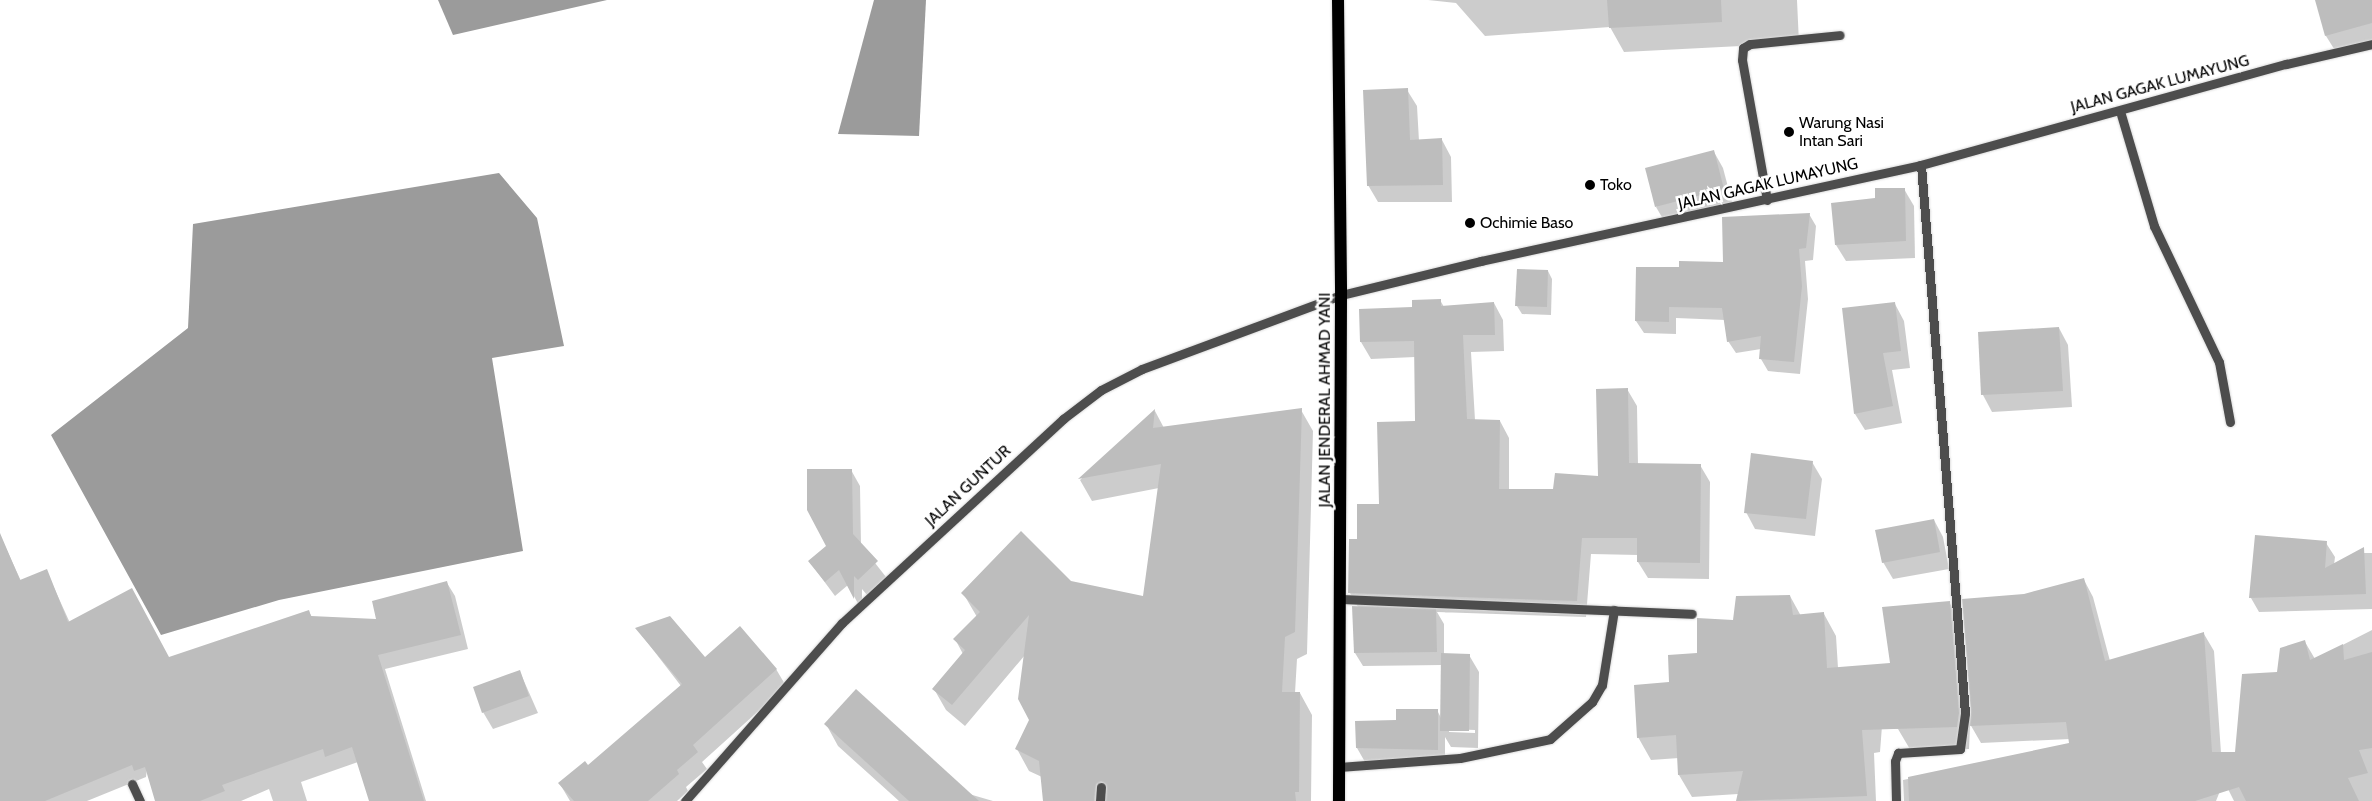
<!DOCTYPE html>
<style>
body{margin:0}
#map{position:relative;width:2372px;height:801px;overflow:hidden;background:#fff;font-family:Cabin,sans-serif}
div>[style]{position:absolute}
.water>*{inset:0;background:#9b9b9b}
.shadow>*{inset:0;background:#0003}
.building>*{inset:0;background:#bdbdbd}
.roads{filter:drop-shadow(0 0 1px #dbdbdb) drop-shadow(0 0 1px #dbdbdb)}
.minor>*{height:9px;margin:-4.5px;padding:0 4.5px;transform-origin:4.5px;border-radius:4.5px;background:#4d4d4d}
.major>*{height:12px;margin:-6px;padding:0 6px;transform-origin:6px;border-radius:6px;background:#000}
.dots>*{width:14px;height:14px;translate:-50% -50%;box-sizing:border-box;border:2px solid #fff;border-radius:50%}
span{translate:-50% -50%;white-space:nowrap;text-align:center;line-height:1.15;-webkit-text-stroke:5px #fff;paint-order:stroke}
.street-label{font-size:16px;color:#000}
.poi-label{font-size:16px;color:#000}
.left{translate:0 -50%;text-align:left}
</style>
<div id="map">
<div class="water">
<div style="clip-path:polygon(438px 0,607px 0,453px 35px)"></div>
<div style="clip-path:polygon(874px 0,926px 0,919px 136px,838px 134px)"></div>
<div style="clip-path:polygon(499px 173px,537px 218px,564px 346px,492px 358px,523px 551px,279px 600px,161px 635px,51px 435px,188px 328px,193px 224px)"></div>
</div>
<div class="shadow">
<div style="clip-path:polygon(1428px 0,1797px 0,1799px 43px,1624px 52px,1610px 27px,1485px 36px,1456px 3px)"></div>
<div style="clip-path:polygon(2316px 0,2372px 0,2372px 43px,2336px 52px,2326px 36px)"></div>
<div style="clip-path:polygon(1407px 90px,1417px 106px,1419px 141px,1442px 140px,1451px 157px,1452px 202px,1378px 202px,1368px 185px)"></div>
<div style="clip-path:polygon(1714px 152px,1723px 168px,1733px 206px,1666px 224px,1656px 207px)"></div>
<div style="clip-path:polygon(1904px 189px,1914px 206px,1915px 258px,1846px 261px,1836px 245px,1877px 200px)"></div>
<div style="clip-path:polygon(1809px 214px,1816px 226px,1813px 260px,1805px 261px,1808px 299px,1800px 374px,1768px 371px,1761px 359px,1761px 349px,1736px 353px,1728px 341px,1725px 320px,1676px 318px,1676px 334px,1644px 333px,1636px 321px,1680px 268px,1724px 263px)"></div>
<div style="clip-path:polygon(1548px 271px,1552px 279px,1551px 315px,1522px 314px,1517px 306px)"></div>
<div style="clip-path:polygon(evenodd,1440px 300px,1444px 307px,1494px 303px,1503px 320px,1504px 351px,1471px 352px,1475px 420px,1500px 421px,1509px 438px,1509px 490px,1554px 490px,1599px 478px,1627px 389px,1637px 406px,1638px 465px,1700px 465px,1710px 482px,1709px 579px,1648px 578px,1638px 562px,1638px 555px,1591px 554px,1586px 617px,1437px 612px,1444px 624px,1444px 654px,1469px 655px,1479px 672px,1478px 748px,1451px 747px,1445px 737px,1445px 763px,1365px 762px,1357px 748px,1356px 722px,1398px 721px,1437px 710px,1441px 718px,1442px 665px,1363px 666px,1355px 653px,1358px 607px,1350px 593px,1358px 540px,1381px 505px,1416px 422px,1415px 357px,1371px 359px,1361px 342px,1360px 310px,1413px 309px,1440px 300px,1449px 729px,1475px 730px,1475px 733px,1449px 732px,1449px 729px)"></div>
<div style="clip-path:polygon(1895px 304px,1904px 321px,1910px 368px,1892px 370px,1902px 423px,1865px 430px,1855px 414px)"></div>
<div style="clip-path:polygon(2059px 328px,2068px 345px,2072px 407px,1992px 412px,1983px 395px,1979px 333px)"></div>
<div style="clip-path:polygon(1301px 410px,1313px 431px,1307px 654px,1297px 659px,1295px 693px,1300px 693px,1312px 715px,1311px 801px,1044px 801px,1042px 777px,1029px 771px,1017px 749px,1030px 720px,1025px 655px,965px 726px,946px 710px,934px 689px,963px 654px,955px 639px,977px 617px,963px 593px,1070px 582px,1144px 597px,1159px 488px,1092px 501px,1080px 480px,1155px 411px,1164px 428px)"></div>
<div style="clip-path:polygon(1812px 462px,1822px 479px,1815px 536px,1755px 529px,1746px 512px)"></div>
<div style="clip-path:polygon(851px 470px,860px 486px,861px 545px,886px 577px,867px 595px,862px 589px,862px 611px,848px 585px,835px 596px,809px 561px,828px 546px)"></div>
<div style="clip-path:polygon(1934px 520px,1943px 537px,1949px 569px,1893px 579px,1883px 562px)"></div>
<div style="clip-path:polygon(2256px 536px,2326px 543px,2335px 557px,2334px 565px,2357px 553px,2372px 553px,2372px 609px,2259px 612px,2251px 598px)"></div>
<div style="clip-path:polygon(5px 546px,21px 581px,46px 570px,70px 623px,169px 659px,309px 612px,312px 617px,377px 620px,447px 583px,455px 596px,468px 649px,385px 669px,426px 801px,370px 801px,358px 762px,301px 782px,307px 801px,273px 801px,269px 789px,241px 801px,161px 801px,148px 760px,146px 777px,87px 801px,0 801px,0 548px)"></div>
<div style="clip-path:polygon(2084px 580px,2093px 597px,2110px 661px,2204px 634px,2214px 651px,2221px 753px,2237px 753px,2278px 673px,2305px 642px,2315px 659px,2372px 630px,2372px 801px,2234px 801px,2224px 781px,2216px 801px,1904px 801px,1903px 780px,2070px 744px,2070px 739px,1981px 743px,1970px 724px,1969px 749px,1911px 751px,1898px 729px,1882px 726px,1880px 752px,1874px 753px,1876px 801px,1737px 801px,1738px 794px,1692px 797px,1679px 775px,1679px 758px,1651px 760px,1638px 737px,1671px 684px,1698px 654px,1734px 621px,1790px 596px,1801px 616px,1824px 614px,1836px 636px,1838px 668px,1892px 664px,1949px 602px,1962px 624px,1971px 723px,2024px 595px)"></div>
<div style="clip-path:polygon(637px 629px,705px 659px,776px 669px,786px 686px,702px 762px,707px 769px,686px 787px,688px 791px,677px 801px,570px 801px,560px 784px,588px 767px,681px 686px)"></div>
<div style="clip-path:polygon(520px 672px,538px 713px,493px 729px,483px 712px)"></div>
<div style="clip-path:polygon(826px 724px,969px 794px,993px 801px,899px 801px,838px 746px)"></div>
</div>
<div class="building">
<div style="clip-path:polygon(1607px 0,1721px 0,1722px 22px,1609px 28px)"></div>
<div style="clip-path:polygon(2315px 0,2372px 0,2372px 23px,2325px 36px)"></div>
<div style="clip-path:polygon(1408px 88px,1410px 140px,1442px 138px,1443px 185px,1367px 186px,1363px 90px)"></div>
<div style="clip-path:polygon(1714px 150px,1724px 189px,1655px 207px,1645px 168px)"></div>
<div style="clip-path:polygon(1875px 188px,1905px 188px,1906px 241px,1835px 245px,1831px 203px,1875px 198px)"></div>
<div style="clip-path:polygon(1810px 213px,1806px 248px,1799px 249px,1802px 286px,1794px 362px,1759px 359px,1761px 336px,1727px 342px,1722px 308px,1669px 307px,1669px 322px,1635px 321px,1636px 267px,1679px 267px,1679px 261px,1723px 262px,1722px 217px)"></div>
<div style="clip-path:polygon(1517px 269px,1548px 270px,1547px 307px,1515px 306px)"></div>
<div style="clip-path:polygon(1441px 299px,1441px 306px,1494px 302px,1495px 335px,1463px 335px,1467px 419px,1500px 420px,1499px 489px,1553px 489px,1555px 473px,1598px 476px,1596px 389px,1628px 388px,1629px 463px,1701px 464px,1700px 563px,1637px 562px,1637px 538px,1582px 538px,1577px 601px,1348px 593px,1349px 539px,1357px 539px,1357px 504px,1379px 504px,1377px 422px,1415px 421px,1414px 341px,1360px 342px,1359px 309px,1412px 307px,1412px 300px)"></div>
<div style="clip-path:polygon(1895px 302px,1901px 351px,1883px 353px,1893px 406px,1854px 414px,1842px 308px)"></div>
<div style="clip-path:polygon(2059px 327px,2063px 391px,1981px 395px,1978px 332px)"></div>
<div style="clip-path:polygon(1302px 408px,1295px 632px,1285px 637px,1282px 692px,1300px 692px,1299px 792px,1295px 792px,1296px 801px,1106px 801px,1107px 785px,1101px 781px,1096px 784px,1094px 801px,1043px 801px,1039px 761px,1015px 749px,1029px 720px,1018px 699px,1029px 615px,952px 705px,932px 689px,965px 650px,953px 639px,980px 612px,961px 593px,1021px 531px,1071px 581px,1143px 596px,1161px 464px,1078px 479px,1155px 409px,1153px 428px)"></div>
<div style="clip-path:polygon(1751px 453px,1813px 461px,1806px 519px,1744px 513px)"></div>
<div style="clip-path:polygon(807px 469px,852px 469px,853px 534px,878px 561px,858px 580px,854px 576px,854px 599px,839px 570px,825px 582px,808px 561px,826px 546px,807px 510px)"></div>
<div style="clip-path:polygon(1934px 519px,1940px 552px,1882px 563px,1875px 530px)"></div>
<div style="clip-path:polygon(0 533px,20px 580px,47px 569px,68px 622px,132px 588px,169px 657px,309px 610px,311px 616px,376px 619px,372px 601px,447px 581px,461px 635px,378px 655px,424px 801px,369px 801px,352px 747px,325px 757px,323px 749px,222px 785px,225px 791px,200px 801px,155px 801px,145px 767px,134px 771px,132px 765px,45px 801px,0 801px)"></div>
<div style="clip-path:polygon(2255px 535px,2327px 541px,2325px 568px,2364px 547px,2366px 594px,2249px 598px)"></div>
<div style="clip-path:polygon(2084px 578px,2105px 661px,2204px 632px,2212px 752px,2235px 752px,2242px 674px,2277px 672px,2280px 648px,2305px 640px,2310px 660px,2343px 644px,2344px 660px,2372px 652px,2372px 748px,2359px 750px,2368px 773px,2348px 778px,2359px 801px,2246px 801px,2239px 787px,2195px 801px,1909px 801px,1908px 777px,2069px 743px,2066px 722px,1970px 726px,1971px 713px,1962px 599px,2024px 594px)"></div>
<div style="clip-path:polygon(1790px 595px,1793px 615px,1824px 612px,1827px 668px,1890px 663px,1882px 607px,1950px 601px,1959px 713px,1957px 727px,1862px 730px,1867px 796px,1736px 801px,1743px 771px,1678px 775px,1676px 735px,1637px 738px,1634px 685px,1669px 682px,1668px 655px,1697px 653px,1697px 618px,1733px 620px,1736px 596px)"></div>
<div style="clip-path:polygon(1352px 606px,1436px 609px,1437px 652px,1354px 653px)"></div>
<div style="clip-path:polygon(670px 616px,705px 657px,740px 626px,777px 669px,693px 745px,698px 752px,677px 770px,679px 774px,648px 801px,574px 801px,558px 783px,585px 761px,588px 765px,682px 684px,635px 628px)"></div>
<div style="clip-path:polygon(1441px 653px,1470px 654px,1469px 731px,1440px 731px)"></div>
<div style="clip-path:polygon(520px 670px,529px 696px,482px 713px,473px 687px)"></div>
<div style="clip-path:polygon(856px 689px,979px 801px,909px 801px,824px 724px)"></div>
<div style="clip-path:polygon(1396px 709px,1438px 709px,1438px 750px,1356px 748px,1355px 721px,1396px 720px)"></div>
</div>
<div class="roads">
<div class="minor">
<div style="left:2120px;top:111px;width:120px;rotate:73.5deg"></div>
<div style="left:2154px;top:226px;width:151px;rotate:64.5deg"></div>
<div style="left:2219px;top:362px;width:61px;rotate:79.6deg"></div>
<div style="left:1767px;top:200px;width:142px;rotate:-100.1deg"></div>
<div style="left:1742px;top:60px;width:12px;rotate:-85deg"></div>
<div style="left:1743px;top:48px;width:8px;rotate:-30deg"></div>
<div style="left:1750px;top:44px;width:90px;rotate:-5.7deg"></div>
<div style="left:1340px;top:599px;width:352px;rotate:2.4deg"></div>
<div style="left:1339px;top:767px;width:121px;rotate:-4.3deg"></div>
<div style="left:1460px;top:758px;width:92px;rotate:-11.9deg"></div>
<div style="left:1550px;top:739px;width:56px;rotate:-41.4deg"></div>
<div style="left:1592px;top:702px;width:20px;rotate:-60deg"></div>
<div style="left:1602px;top:685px;width:76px;rotate:-80.9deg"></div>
<div style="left:132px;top:784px;width:19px;rotate:65deg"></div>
<div style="left:685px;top:801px;width:237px;rotate:-48.6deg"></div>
<div style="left:842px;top:623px;width:301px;rotate:-42.7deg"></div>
<div style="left:1063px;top:419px;width:48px;rotate:-37.3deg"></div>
<div style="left:1101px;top:390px;width:46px;rotate:-27.1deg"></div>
<div style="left:1142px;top:369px;width:212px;rotate:-20.4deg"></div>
<div style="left:1341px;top:295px;width:144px;rotate:-13.7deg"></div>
<div style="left:1481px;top:261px;width:450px;rotate:-12.3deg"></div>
<div style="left:1921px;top:165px;width:379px;rotate:-15.5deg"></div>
<div style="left:2286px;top:64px;width:88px;rotate:-13.1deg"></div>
<div style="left:1100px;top:801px;width:14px;rotate:-86deg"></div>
<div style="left:1896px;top:801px;width:40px;rotate:-91.4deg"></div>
<div style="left:1895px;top:761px;width:9px;rotate:-69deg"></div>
<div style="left:1898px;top:753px;width:62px;rotate:-3.7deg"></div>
<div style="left:1960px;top:749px;width:36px;rotate:-82deg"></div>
<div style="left:1965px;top:713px;width:550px;rotate:-94.59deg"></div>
</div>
<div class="major">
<div style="left:1338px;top:0;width:295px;rotate:89.4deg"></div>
<div style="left:1341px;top:295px;width:506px;rotate:90.23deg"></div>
</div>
</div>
<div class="dots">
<div style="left:1789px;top:132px;background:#000"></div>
<div style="left:1590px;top:185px;background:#000"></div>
<div style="left:1470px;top:223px;background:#000"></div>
</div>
<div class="street-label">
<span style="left:2160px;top:84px;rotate:-15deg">JALAN GAGAK LUMAYUNG</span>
<span style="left:1768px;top:184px;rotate:-13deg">JALAN GAGAK LUMAYUNG</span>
<span style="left:1325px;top:400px;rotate:-90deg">JALAN JENDERAL AHMAD YANI</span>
<span style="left:968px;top:486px;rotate:-43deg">JALAN GUNTUR</span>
</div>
<div class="poi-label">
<span class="left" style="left:1799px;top:132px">Warung Nasi<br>Intan Sari</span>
<span class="left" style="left:1600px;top:185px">Toko</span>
<span class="left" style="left:1480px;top:223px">Ochimie Baso</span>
</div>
</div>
